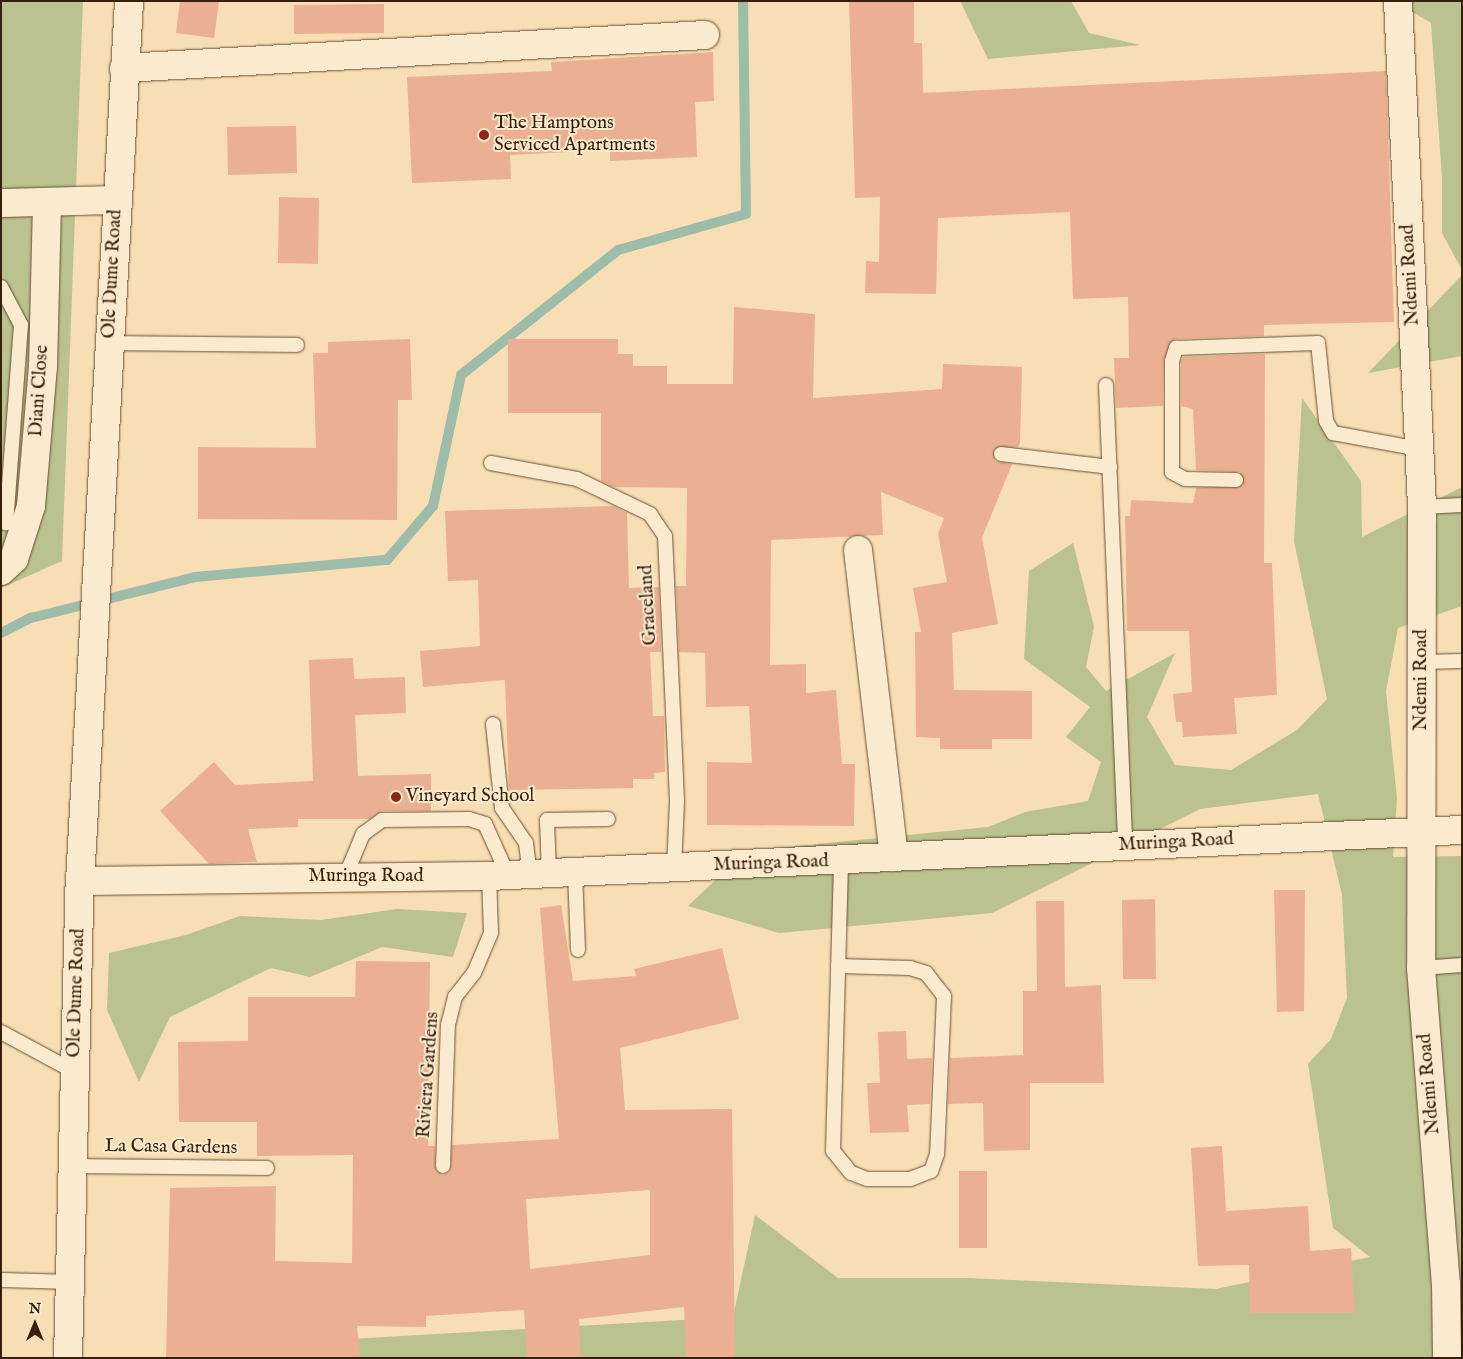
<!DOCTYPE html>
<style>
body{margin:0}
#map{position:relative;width:1463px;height:1359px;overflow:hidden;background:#f8deb4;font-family:"IM FELL English",serif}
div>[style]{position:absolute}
.green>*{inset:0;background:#bac28f}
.stream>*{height:10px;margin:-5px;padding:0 5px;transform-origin:5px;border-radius:5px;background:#9ebcaa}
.building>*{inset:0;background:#ebaf93}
.roads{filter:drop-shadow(0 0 1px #684f35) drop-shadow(0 0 1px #684f35)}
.lane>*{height:14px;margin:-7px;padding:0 7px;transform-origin:7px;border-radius:7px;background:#faeace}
.street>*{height:28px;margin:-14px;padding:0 14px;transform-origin:14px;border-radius:14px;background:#faeace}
.secondary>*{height:28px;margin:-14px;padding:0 14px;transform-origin:14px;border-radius:14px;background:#faeace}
.dots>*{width:14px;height:14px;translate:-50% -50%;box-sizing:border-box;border:2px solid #faeace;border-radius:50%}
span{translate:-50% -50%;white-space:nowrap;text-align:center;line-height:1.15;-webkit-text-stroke:4px #faeace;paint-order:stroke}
.poi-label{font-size:19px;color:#381f0b}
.left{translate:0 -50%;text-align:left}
.street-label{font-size:19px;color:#381f0b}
.frame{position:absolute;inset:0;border:2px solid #381f0b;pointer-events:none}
.north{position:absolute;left:10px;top:1299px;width:50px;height:50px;-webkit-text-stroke:4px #faeace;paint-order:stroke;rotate:0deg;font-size:14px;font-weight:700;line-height:20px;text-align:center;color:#381f0b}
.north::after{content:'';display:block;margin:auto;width:18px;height:22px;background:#381f0b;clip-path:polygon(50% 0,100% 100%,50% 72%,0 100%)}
</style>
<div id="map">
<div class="green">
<div style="clip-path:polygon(1px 1px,83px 1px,62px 561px,1px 588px)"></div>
<div style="clip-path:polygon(960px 1px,1071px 1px,1089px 33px,1140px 45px,988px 59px)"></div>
<div style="clip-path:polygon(1394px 1px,1462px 1px,1462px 270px,1442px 233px,1442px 178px,1431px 23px)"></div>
<div style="clip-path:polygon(1462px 275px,1462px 356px,1368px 373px)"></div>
<div style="clip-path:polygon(1302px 398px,1361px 481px,1362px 537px,1462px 487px,1462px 606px,1398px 628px,1386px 691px,1397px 798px,1393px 857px,1462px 856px,1462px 1358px,298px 1358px,298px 1342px,733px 1317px,755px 1215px,838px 1278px,967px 1278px,1216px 1289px,1370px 1257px,1333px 1228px,1308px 1064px,1331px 1039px,1347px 998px,1342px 895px,1318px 794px,1200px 809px,992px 913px,779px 933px,688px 906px,746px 851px,988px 827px,1025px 812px,1088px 801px,1101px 762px,1066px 737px,1090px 707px,1024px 659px,1029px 571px,1073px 543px,1094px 627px,1086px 667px,1106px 691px,1175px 653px,1147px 717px,1175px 765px,1231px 770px,1297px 730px,1327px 699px,1294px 541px)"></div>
<div style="clip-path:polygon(397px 909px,467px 913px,453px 957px,382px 947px,310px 977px,271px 968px,170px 1017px,139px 1082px,107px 1010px,109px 953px,186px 935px,240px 916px,321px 920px)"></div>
</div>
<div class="stream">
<div style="left:1px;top:633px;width:34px;rotate:-27deg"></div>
<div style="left:31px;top:618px;width:169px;rotate:-14deg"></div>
<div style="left:195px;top:577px;width:193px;rotate:-5.1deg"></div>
<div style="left:387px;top:560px;width:71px;rotate:-49.6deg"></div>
<div style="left:433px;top:506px;width:134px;rotate:-77.9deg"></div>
<div style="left:461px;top:375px;width:201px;rotate:-38.5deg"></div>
<div style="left:618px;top:250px;width:133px;rotate:-15.7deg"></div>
<div style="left:746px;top:214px;width:213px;rotate:-90.8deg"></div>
</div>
<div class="building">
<div style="clip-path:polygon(180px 1px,219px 1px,214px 38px,176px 33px)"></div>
<div style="clip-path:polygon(849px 1px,914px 1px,914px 43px,922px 43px,923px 93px,1386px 71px,1394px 322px,1264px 325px,1264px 336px,1175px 339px,1164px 359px,1163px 406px,1116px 408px,1114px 358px,1129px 358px,1128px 297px,1073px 299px,1070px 212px,938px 218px,936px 294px,865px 293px,866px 261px,879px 262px,880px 197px,855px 198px)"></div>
<div style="clip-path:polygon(384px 4px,384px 33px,294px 34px,294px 5px)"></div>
<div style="clip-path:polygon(713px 52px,714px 101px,695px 102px,697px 157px,610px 161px,610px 150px,510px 155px,511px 179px,412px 183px,407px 77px,552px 71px,551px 62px)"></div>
<div style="clip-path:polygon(296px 126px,297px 173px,228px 175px,227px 127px)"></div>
<div style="clip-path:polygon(279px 197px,319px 198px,318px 264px,278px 263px)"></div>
<div style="clip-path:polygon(734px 307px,815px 314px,813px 398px,942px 389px,943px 364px,1022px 367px,1020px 443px,1018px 447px,994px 449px,995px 461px,1012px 464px,982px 538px,998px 624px,952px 633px,954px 690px,1032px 691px,1032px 739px,992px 739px,992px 749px,940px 749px,940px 738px,916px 737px,915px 632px,921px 632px,913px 588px,947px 582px,938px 534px,944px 518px,881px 492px,883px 535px,771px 540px,770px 665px,806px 664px,806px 693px,836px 690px,842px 764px,855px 764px,854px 826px,707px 825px,707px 762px,752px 763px,749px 706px,706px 707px,705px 653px,679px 652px,676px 586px,686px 586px,687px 488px,614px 487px,601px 481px,601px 413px,508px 413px,508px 339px,618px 339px,618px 354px,633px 354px,633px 366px,667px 366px,667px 384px,733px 384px)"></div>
<div style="clip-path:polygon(410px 339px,412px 400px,398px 400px,397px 520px,198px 519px,198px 447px,316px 448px,313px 353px,328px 353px,328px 342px)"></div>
<div style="clip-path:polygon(1265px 354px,1264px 563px,1272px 563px,1277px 695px,1234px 698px,1237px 734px,1183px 737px,1182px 722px,1176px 722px,1173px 694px,1192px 692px,1189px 631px,1127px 631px,1125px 516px,1130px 516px,1131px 500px,1193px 503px,1196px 488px,1243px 485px,1240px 472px,1196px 470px,1193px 409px,1181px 406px,1181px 362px,1183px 357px)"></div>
<div style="clip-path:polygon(613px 506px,627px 513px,629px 588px,659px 587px,661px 652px,650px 652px,653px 716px,664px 716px,665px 772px,654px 773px,654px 779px,633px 779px,633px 788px,509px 790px,505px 680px,423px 687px,420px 651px,480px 646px,478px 580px,448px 581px,445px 511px)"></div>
<div style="clip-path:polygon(353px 658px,354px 679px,405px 677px,406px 713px,355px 715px,358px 776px,431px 774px,431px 811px,382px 811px,369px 819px,298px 819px,298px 827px,248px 829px,257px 862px,209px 864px,160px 811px,214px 762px,235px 785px,313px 781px,309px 660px)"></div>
<div style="clip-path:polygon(1274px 890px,1305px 890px,1304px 1011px,1277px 1012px)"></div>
<div style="clip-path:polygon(1155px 899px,1156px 979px,1123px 979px,1122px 900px)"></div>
<div style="clip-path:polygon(1036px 901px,1064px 901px,1065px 987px,1101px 985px,1104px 1083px,1030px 1083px,1030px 1150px,984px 1151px,983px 1103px,948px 1104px,950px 1058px,1023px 1055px,1023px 991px,1037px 991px)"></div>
<div style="clip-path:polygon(evenodd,561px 905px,573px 981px,636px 976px,634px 969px,722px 948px,739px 1019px,620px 1048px,625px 1110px,732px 1109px,735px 1358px,686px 1358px,684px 1307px,579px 1319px,581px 1358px,527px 1358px,524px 1310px,426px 1316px,426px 1327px,357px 1326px,360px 1358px,166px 1358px,170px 1188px,276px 1186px,275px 1261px,352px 1263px,353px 1155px,257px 1156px,257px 1122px,179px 1122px,178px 1042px,248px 1041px,248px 997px,355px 997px,356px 961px,430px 962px,428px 1146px,435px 1146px,436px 1170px,443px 1175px,450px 1171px,452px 1145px,559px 1139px,540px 908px,561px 905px,650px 1190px,650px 1255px,530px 1269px,526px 1199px,650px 1190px)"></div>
<div style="clip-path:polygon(906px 1031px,907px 1059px,932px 1058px,930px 1104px,907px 1105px,909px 1132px,870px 1133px,867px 1083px,880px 1083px,878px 1032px)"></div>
<div style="clip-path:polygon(1222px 1146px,1226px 1211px,1308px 1206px,1310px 1251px,1351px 1248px,1355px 1313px,1250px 1313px,1249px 1265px,1198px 1266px,1191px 1148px)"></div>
<div style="clip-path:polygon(959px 1171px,987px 1171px,987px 1248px,959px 1248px)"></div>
</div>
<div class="roads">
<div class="lane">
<div style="left:1px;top:287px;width:43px;rotate:62.2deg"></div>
<div style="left:21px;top:325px;width:199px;rotate:94.3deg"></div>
<div style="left:109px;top:343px;width:188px;rotate:0.6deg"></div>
<div style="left:1106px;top:385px;width:460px;rotate:87.6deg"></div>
<div style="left:1001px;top:454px;width:110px;rotate:6.8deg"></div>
<div style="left:491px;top:463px;width:87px;rotate:10.5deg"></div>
<div style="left:577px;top:479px;width:81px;rotate:25.6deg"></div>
<div style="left:650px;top:514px;width:27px;rotate:56deg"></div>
<div style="left:665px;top:536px;width:266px;rotate:87.4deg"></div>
<div style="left:677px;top:802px;width:65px;rotate:92.6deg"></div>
<div style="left:1236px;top:480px;width:51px;rotate:-178.9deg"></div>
<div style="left:1185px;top:479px;width:15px;rotate:-152deg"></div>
<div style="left:1172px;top:472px;width:111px;rotate:-90deg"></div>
<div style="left:1172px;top:361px;width:14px;rotate:-73deg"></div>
<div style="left:1176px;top:348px;width:142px;rotate:-2deg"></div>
<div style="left:1318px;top:343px;width:78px;rotate:84.1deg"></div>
<div style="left:1326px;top:421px;width:14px;rotate:60deg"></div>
<div style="left:1333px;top:433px;width:87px;rotate:10.5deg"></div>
<div style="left:1422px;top:507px;width:40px;rotate:-2.9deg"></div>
<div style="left:1422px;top:662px;width:40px;rotate:-1.4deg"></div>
<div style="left:493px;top:724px;width:84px;rotate:83.9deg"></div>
<div style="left:502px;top:808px;width:42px;rotate:55.6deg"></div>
<div style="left:526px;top:843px;width:31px;rotate:83deg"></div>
<div style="left:575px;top:872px;width:78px;rotate:87.8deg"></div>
<div style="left:549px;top:873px;width:53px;rotate:-92.2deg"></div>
<div style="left:547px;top:820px;width:61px;rotate:-0.9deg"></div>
<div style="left:345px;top:877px;width:47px;rotate:-67.3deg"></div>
<div style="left:363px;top:834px;width:24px;rotate:-36deg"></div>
<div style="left:382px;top:820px;width:87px;rotate:-0.7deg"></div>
<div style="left:469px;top:819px;width:17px;rotate:17deg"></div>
<div style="left:485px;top:824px;width:56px;rotate:65.7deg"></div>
<div style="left:838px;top:966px;width:72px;rotate:1.6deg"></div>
<div style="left:910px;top:968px;width:17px;rotate:17deg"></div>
<div style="left:926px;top:973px;width:29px;rotate:52deg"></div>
<div style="left:944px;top:996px;width:158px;rotate:92.5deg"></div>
<div style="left:937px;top:1154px;width:18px;rotate:109deg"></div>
<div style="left:931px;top:1171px;width:22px;rotate:159deg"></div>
<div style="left:910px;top:1179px;width:43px;rotate:180deg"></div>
<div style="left:867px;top:1179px;width:17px;rotate:-159deg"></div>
<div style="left:851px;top:1173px;width:28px;rotate:-129deg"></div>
<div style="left:833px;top:1151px;width:290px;rotate:-88.4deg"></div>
<div style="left:1421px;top:968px;width:41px;rotate:-4.2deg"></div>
<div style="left:1px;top:1032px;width:84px;rotate:28.4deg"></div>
<div style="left:75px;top:1166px;width:192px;rotate:0.6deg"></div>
<div style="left:443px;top:1166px;width:141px;rotate:-88deg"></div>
<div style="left:448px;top:1025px;width:29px;rotate:-76deg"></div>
<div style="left:455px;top:997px;width:31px;rotate:-52deg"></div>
<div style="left:474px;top:973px;width:43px;rotate:-67deg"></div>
<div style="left:491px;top:933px;width:57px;rotate:-92deg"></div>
<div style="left:1px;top:1280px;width:71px;rotate:1.6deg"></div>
</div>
<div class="street">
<div style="left:1398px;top:1px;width:507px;rotate:87.28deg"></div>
<div style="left:1422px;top:507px;width:461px;rotate:90.1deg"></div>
<div style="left:1421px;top:968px;width:317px;rotate:85.5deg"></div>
<div style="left:1446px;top:1284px;width:74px;rotate:89.2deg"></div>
<div style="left:124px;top:68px;width:582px;rotate:-3.25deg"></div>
<div style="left:1px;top:203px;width:117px;rotate:-1.5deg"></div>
<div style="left:858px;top:550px;width:309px;rotate:83.3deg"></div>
<div style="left:1px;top:571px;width:18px;rotate:-43deg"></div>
<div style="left:14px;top:559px;width:56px;rotate:-72.2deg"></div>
<div style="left:31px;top:506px;width:140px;rotate:-85.1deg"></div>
<div style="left:43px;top:367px;width:165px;rotate:-88.6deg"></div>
<div style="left:80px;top:881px;width:409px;rotate:-0.7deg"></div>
<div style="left:489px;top:876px;width:974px;rotate:-2.71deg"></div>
</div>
<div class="secondary">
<div style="left:68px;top:1358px;width:477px;rotate:-88.6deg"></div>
<div style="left:80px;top:881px;width:881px;rotate:-86.81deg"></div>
</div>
</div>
<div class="dots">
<div style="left:484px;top:135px;background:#8f2418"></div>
<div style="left:396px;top:797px;background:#8f2418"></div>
</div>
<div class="poi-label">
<span class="left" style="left:494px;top:135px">The Hamptons<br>Serviced Apartments</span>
<span class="left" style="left:406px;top:797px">Vineyard School</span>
</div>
<div class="street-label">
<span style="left:113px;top:274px;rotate:-87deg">Ole Dume Road</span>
<span style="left:1411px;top:275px;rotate:-93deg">Ndemi Road</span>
<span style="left:40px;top:391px;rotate:-86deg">Diani Close</span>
<span style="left:649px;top:605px;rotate:-93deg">Graceland</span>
<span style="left:1422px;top:680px;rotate:-90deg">Ndemi Road</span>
<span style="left:1176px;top:843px;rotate:-3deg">Muringa Road</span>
<span style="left:771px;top:864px;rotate:-2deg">Muringa Road</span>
<span style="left:366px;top:877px">Muringa Road</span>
<span style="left:77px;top:993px;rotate:-88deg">Ole Dume Road</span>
<span style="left:429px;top:1075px;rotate:-86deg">Riviera Gardens</span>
<span style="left:1430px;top:1084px;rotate:-95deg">Ndemi Road</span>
<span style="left:171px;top:1148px;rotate:1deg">La Casa Gardens</span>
</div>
<div class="frame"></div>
<div class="north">N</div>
</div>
